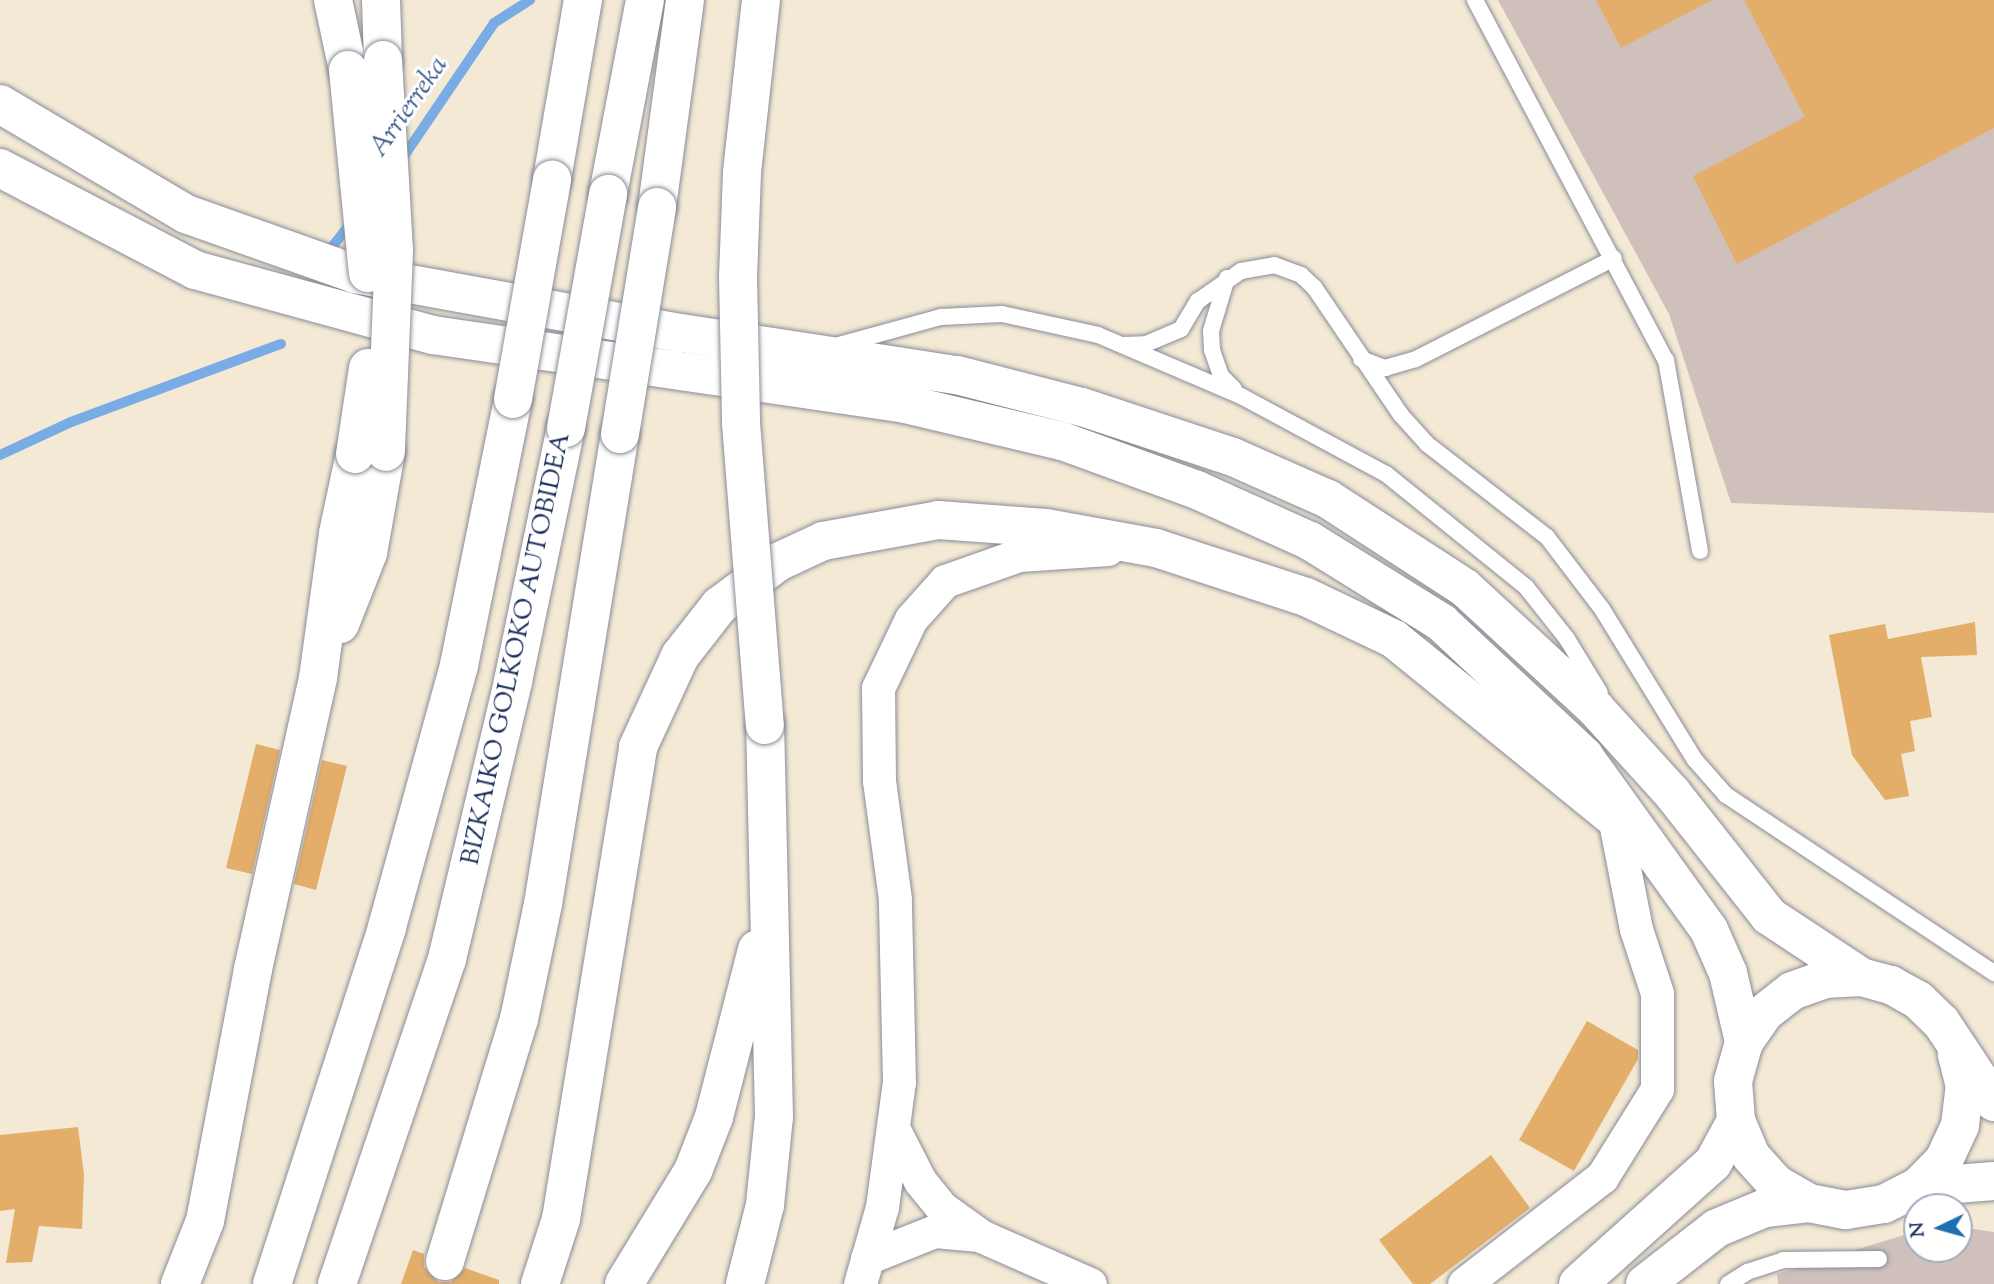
<!DOCTYPE html>
<style>
body{margin:0}
#map{position:relative;width:1994px;height:1284px;overflow:hidden;background:#f4e9d4;font-family:"Sorts Mill Goudy",serif}
div>[style]{position:absolute}
.industrial>*{inset:0;background:#d0c0bc}
.stream>*{height:10px;margin:-5px;padding:0 5px;transform-origin:5px;border-radius:5px;background:#79ace5}
.building>*{inset:0;background:#e3ad6a}
.roads{filter:drop-shadow(0 0 2px #888c99) drop-shadow(0 0 2px #888c99)}
.service>*{height:16px;margin:-8px;padding:0 8px;transform-origin:8px;border-radius:8px;background:#fff}
.minor>*{height:33px;margin:-16.5px;padding:0 16.5px;transform-origin:16.5px;border-radius:16.5px;background:#fff}
.primary>*{height:38px;margin:-19px;padding:0 19px;transform-origin:19px;border-radius:19px;background:#fff}
.trunk>*{height:38px;margin:-19px;padding:0 19px;transform-origin:19px;border-radius:19px;background:#fff}
.motorway>*{height:38px;margin:-19px;padding:0 19px;transform-origin:19px;border-radius:19px;background:#fff}
.bridges{filter:drop-shadow(0 0 2px #888c99) drop-shadow(0 0 2px #888c99)}
.motorway-bridge>*{height:38px;margin:-19px;padding:0 19px;transform-origin:19px;border-radius:19px;background:#fff}
span{translate:-50% -50%;white-space:nowrap;text-align:center;line-height:1.15;-webkit-text-stroke:6px #fff;paint-order:stroke}
.street-label{font-size:26px;color:#1b2f5e}
.water-label{font-size:28px;color:#3c5b8d;font-style:italic}
.north{position:absolute;left:1903px;top:1193px;width:70px;height:70px;box-sizing:border-box;background:#fff;border:2px solid #a4acbf;border-radius:50%;rotate:265deg;font-size:19px;font-weight:700;line-height:28px;text-align:center;color:#1b2f5e}
.north::after{content:'';display:block;margin:auto;width:24px;height:32px;background:#1f6fb2;clip-path:polygon(50% 0,100% 100%,50% 72%,0 100%)}
</style>
<div id="map">
<div class="industrial">
<div style="clip-path:polygon(1498px 0,1994px 0,1994px 513px,1731px 503px,1669px 314px)"></div>
<div style="clip-path:polygon(1959px 1227px,1994px 1232px,1994px 1284px,1778px 1284px,1777px 1274px,1917px 1231px,1917px 1249px,1959px 1249px)"></div>
</div>
<div class="stream">
<div style="left:400px;top:162px;width:168px;rotate:-55.9deg"></div>
<div style="left:494px;top:23px;width:43px;rotate:-32.6deg"></div>
<div style="left:332px;top:247px;width:31px;rotate:-52deg"></div>
<div style="left:0;top:455px;width:78px;rotate:-24.9deg"></div>
<div style="left:71px;top:422px;width:224px;rotate:-20.4deg"></div>
</div>
<div class="building">
<div style="clip-path:polygon(1596px 0,1712px 0,1621px 48px)"></div>
<div style="clip-path:polygon(1744px 0,1994px 0,1994px 128px,1737px 264px,1693px 176px,1805px 117px)"></div>
<div style="clip-path:polygon(1975px 622px,1977px 655px,1921px 657px,1932px 717px,1910px 721px,1915px 751px,1901px 754px,1909px 796px,1885px 800px,1852px 755px,1829px 635px,1885px 624px,1888px 639px)"></div>
<div style="clip-path:polygon(256px 744px,280px 750px,252px 874px,226px 868px)"></div>
<div style="clip-path:polygon(322px 760px,347px 766px,316px 890px,294px 884px)"></div>
<div style="clip-path:polygon(1587px 1021px,1638px 1050px,1638px 1059px,1574px 1171px,1519px 1140px)"></div>
<div style="clip-path:polygon(78px 1127px,84px 1175px,82px 1229px,39px 1226px,32px 1262px,6px 1263px,15px 1209px,0 1211px,0 1135px)"></div>
<div style="clip-path:polygon(1491px 1155px,1530px 1208px,1430px 1284px,1413px 1284px,1379px 1240px)"></div>
<div style="clip-path:polygon(413px 1250px,424px 1254px,424px 1267px,438px 1282px,451px 1282px,465px 1268px,499px 1280px,499px 1284px,401px 1284px)"></div>
</div>
<div class="roads">
<div class="service">
<div style="left:1475px;top:0;width:408px;rotate:62.1deg"></div>
<div style="left:1666px;top:360px;width:194px;rotate:79.9deg"></div>
<div style="left:1227px;top:278px;width:55px;rotate:106.8deg"></div>
<div style="left:1211px;top:331px;width:19px;rotate:87deg"></div>
<div style="left:1212px;top:350px;width:28px;rotate:71deg"></div>
<div style="left:1221px;top:376px;width:18px;rotate:45deg"></div>
<div style="left:839px;top:345px;width:106px;rotate:-15.4deg"></div>
<div style="left:941px;top:317px;width:61px;rotate:-2.8deg"></div>
<div style="left:1002px;top:314px;width:98px;rotate:12.3deg"></div>
<div style="left:1098px;top:335px;width:155px;rotate:23.1deg"></div>
<div style="left:1241px;top:396px;width:165px;rotate:28.3deg"></div>
<div style="left:1386px;top:474px;width:180px;rotate:38.9deg"></div>
<div style="left:1526px;top:587px;width:66px;rotate:51.7deg"></div>
<div style="left:1567px;top:639px;width:63px;rotate:58.6deg"></div>
<div style="left:1122px;top:345px;width:24px;rotate:-2deg"></div>
<div style="left:1146px;top:344px;width:38px;rotate:-23deg"></div>
<div style="left:1181px;top:329px;width:33px;rotate:-59deg"></div>
<div style="left:1198px;top:301px;width:52px;rotate:-34.9deg"></div>
<div style="left:1241px;top:271px;width:34px;rotate:-10deg"></div>
<div style="left:1274px;top:265px;width:29px;rotate:20deg"></div>
<div style="left:1301px;top:275px;width:18px;rotate:43deg"></div>
<div style="left:1314px;top:287px;width:155px;rotate:55.8deg"></div>
<div style="left:1401px;top:415px;width:39px;rotate:48deg"></div>
<div style="left:1427px;top:444px;width:152px;rotate:37.8deg"></div>
<div style="left:1547px;top:537px;width:91px;rotate:52.6deg"></div>
<div style="left:1602px;top:609px;width:177px;rotate:58.4deg"></div>
<div style="left:1695px;top:760px;width:47px;rotate:48.5deg"></div>
<div style="left:1726px;top:795px;width:322px;rotate:33.6deg"></div>
<div style="left:1361px;top:359px;width:26px;rotate:21deg"></div>
<div style="left:1385px;top:368px;width:32px;rotate:-16deg"></div>
<div style="left:1416px;top:359px;width:222px;rotate:-27deg"></div>
<div style="left:1728px;top:1284px;width:22px;rotate:-32deg"></div>
<div style="left:1747px;top:1272px;width:38px;rotate:-18deg"></div>
<div style="left:1783px;top:1260px;width:96px;rotate:-0.6deg"></div>
</div>
<div class="minor">
<div style="left:893px;top:1128px;width:59px;rotate:63deg"></div>
<div style="left:920px;top:1181px;width:35px;rotate:51deg"></div>
<div style="left:942px;top:1208px;width:48px;rotate:35.7deg"></div>
<div style="left:981px;top:1236px;width:119px;rotate:23.8deg"></div>
<div style="left:867px;top:1258px;width:73px;rotate:-21.7deg"></div>
<div style="left:935px;top:1231px;width:44px;rotate:5.2deg"></div>
<div style="left:860px;top:1284px;width:80px;rotate:-74.1deg"></div>
<div style="left:882px;top:1207px;width:126px;rotate:-82.3deg"></div>
<div style="left:899px;top:1082px;width:183px;rotate:-91.3deg"></div>
<div style="left:895px;top:899px;width:119px;rotate:-97.7deg"></div>
<div style="left:879px;top:781px;width:93px;rotate:-90.6deg"></div>
<div style="left:878px;top:688px;width:76px;rotate:-64.4deg"></div>
<div style="left:911px;top:619px;width:51px;rotate:-48.2deg"></div>
<div style="left:945px;top:581px;width:78px;rotate:-19.4deg"></div>
<div style="left:1019px;top:555px;width:89px;rotate:-3.9deg"></div>
<div style="left:1464px;top:1284px;width:175px;rotate:-37.8deg"></div>
<div style="left:1602px;top:1177px;width:104px;rotate:-58deg"></div>
<div style="left:1657px;top:1089px;width:96px;rotate:-90deg"></div>
<div style="left:1657px;top:993px;width:67px;rotate:-108.2deg"></div>
<div style="left:1636px;top:929px;width:114px;rotate:-101.1deg"></div>
</div>
<div class="primary">
<div style="left:0;top:104px;width:216px;rotate:30.6deg"></div>
<div style="left:186px;top:214px;width:179px;rotate:19.5deg"></div>
<div style="left:355px;top:274px;width:331px;rotate:10.3deg"></div>
<div style="left:681px;top:333px;width:279px;rotate:8.7deg"></div>
<div style="left:957px;top:375px;width:129px;rotate:14.4deg"></div>
<div style="left:1082px;top:407px;width:159px;rotate:18.3deg"></div>
<div style="left:1233px;top:457px;width:104px;rotate:23.9deg"></div>
<div style="left:1328px;top:499px;width:163px;rotate:33deg"></div>
<div style="left:1465px;top:588px;width:177px;rotate:42.7deg"></div>
<div style="left:1595px;top:708px;width:115px;rotate:47.8deg"></div>
<div style="left:1672px;top:793px;width:157px;rotate:51.7deg"></div>
<div style="left:1769px;top:916px;width:110px;rotate:33.5deg"></div>
<div style="left:0;top:168px;width:220px;rotate:27.6deg"></div>
<div style="left:195px;top:270px;width:247px;rotate:15.3deg"></div>
<div style="left:433px;top:335px;width:473px;rotate:8.3deg"></div>
<div style="left:901px;top:403px;width:165px;rotate:13.3deg"></div>
<div style="left:1062px;top:441px;width:144px;rotate:19.9deg"></div>
<div style="left:1197px;top:490px;width:124px;rotate:24.3deg"></div>
<div style="left:1310px;top:541px;width:155px;rotate:31.8deg"></div>
<div style="left:1442px;top:623px;width:195px;rotate:43.1deg"></div>
<div style="left:1584px;top:756px;width:214px;rotate:54.3deg"></div>
<div style="left:1709px;top:930px;width:47px;rotate:66.2deg"></div>
<div style="left:1728px;top:973px;width:71px;rotate:76.9deg"></div>
</div>
<div class="trunk">
<div style="left:1918px;top:1187px;width:76px;rotate:-4.5deg"></div>
<div style="left:1809px;top:1203px;width:38px;rotate:-150deg"></div>
<div style="left:1776px;top:1184px;width:38px;rotate:-132deg"></div>
<div style="left:1751px;top:1156px;width:38px;rotate:-113deg"></div>
<div style="left:1736px;top:1121px;width:40px;rotate:-94.3deg"></div>
<div style="left:1733px;top:1081px;width:41px;rotate:-74.2deg"></div>
<div style="left:1744px;top:1042px;width:35px;rotate:-55deg"></div>
<div style="left:1764px;top:1013px;width:36px;rotate:-38deg"></div>
<div style="left:1792px;top:991px;width:35px;rotate:-20deg"></div>
<div style="left:1825px;top:979px;width:36px;rotate:-3deg"></div>
<div style="left:1861px;top:977px;width:31px;rotate:15deg"></div>
<div style="left:1891px;top:985px;width:31px;rotate:29deg"></div>
<div style="left:1918px;top:1000px;width:32px;rotate:44deg"></div>
<div style="left:1941px;top:1022px;width:96px;rotate:56.5deg"></div>
<div style="left:1578px;top:1284px;width:181px;rotate:-41.9deg"></div>
<div style="left:1713px;top:1163px;width:48px;rotate:-61.3deg"></div>
<div style="left:1645px;top:1284px;width:91px;rotate:-37.9deg"></div>
<div style="left:1717px;top:1228px;width:52px;rotate:-22.6deg"></div>
<div style="left:1765px;top:1208px;width:44px;rotate:-6.5deg"></div>
<div style="left:1809px;top:1203px;width:38px;rotate:11deg"></div>
<div style="left:1846px;top:1210px;width:38px;rotate:-9deg"></div>
<div style="left:1884px;top:1204px;width:38px;rotate:-27deg"></div>
<div style="left:1918px;top:1187px;width:37px;rotate:-46deg"></div>
<div style="left:1944px;top:1160px;width:38px;rotate:-65deg"></div>
<div style="left:1960px;top:1125px;width:38px;rotate:-83deg"></div>
<div style="left:1965px;top:1087px;width:34px;rotate:-104deg"></div>
</div>
<div class="motorway">
<div style="left:333px;top:0;width:72px;rotate:77.9deg"></div>
<div style="left:381px;top:0;width:60px;rotate:88.1deg"></div>
<div style="left:552px;top:179px;width:182px;rotate:-80.2deg"></div>
<div style="left:608px;top:194px;width:197px;rotate:-79.2deg"></div>
<div style="left:657px;top:207px;width:209px;rotate:-82.3deg"></div>
<div style="left:340px;top:624px;width:76px;rotate:-68.5deg"></div>
<div style="left:368px;top:553px;width:103px;rotate:-79.9deg"></div>
<div style="left:445px;top:1261px;width:253px;rotate:-73deg"></div>
<div style="left:519px;top:1019px;width:117px;rotate:-78.2deg"></div>
<div style="left:543px;top:904px;width:476px;rotate:-80.7deg"></div>
<div style="left:180px;top:1284px;width:68px;rotate:-68.4deg"></div>
<div style="left:205px;top:1221px;width:257px;rotate:-79.2deg"></div>
<div style="left:253px;top:969px;width:298px;rotate:-77.4deg"></div>
<div style="left:318px;top:678px;width:146px;rotate:-82.1deg"></div>
<div style="left:338px;top:533px;width:81px;rotate:-77.9deg"></div>
<div style="left:272px;top:1284px;width:375px;rotate:-72.1deg"></div>
<div style="left:387px;top:927px;width:272px;rotate:-74.6deg"></div>
<div style="left:459px;top:665px;width:271px;rotate:-78.5deg"></div>
<div style="left:337px;top:1284px;width:343px;rotate:-71.3deg"></div>
<div style="left:447px;top:959px;width:286px;rotate:-76.6deg"></div>
<div style="left:513px;top:681px;width:258px;rotate:-78.2deg"></div>
<div style="left:540px;top:1284px;width:68px;rotate:-72.1deg"></div>
<div style="left:561px;top:1219px;width:478px;rotate:-80.7deg"></div>
<div style="left:638px;top:747px;width:100px;rotate:-65.2deg"></div>
<div style="left:680px;top:656px;width:63px;rotate:-52deg"></div>
<div style="left:719px;top:606px;width:74px;rotate:-36.7deg"></div>
<div style="left:778px;top:562px;width:50px;rotate:-25deg"></div>
<div style="left:823px;top:541px;width:117px;rotate:-10.3deg"></div>
<div style="left:938px;top:520px;width:108px;rotate:4.2deg"></div>
<div style="left:1046px;top:528px;width:112px;rotate:10.3deg"></div>
<div style="left:1156px;top:548px;width:158px;rotate:18.1deg"></div>
<div style="left:1306px;top:597px;width:98px;rotate:25.5deg"></div>
<div style="left:1394px;top:639px;width:322px;rotate:39.1deg"></div>
<div style="left:624px;top:1284px;width:132px;rotate:-58.6deg"></div>
<div style="left:693px;top:1171px;width:58px;rotate:-68.7deg"></div>
<div style="left:714px;top:1117px;width:173px;rotate:-75.6deg"></div>
<div style="left:745px;top:1284px;width:81px;rotate:-75.8deg"></div>
<div style="left:765px;top:1205px;width:88px;rotate:-84.2deg"></div>
<div style="left:774px;top:1117px;width:392px;rotate:-91.3deg"></div>
</div>
</div>
<div class="bridges">
<div class="motorway-bridge">
<div style="left:761px;top:0;width:174px;rotate:96.3deg"></div>
<div style="left:742px;top:173px;width:103px;rotate:92.2deg"></div>
<div style="left:738px;top:276px;width:147px;rotate:88.8deg"></div>
<div style="left:741px;top:423px;width:303px;rotate:85.5deg"></div>
<div style="left:383px;top:60px;width:190px;rotate:86.7deg"></div>
<div style="left:394px;top:250px;width:202px;rotate:92.3deg"></div>
<div style="left:348px;top:70px;width:204px;rotate:84.4deg"></div>
<div style="left:513px;top:399px;width:223px;rotate:-79.9deg"></div>
<div style="left:566px;top:428px;width:238px;rotate:-79.8deg"></div>
<div style="left:620px;top:434px;width:230px;rotate:-80.7deg"></div>
<div style="left:355px;top:454px;width:87px;rotate:-81.4deg"></div>
</div>
</div>
<div class="street-label">
<span style="left:517px;top:649px;rotate:-78deg">BIZKAIKO GOLKOKO AUTOBIDEA</span>
</div>
<div class="water-label">
<span style="left:409px;top:107px;rotate:-55deg">Arrierreka</span>
</div>
<div class="north">N</div>
</div>
